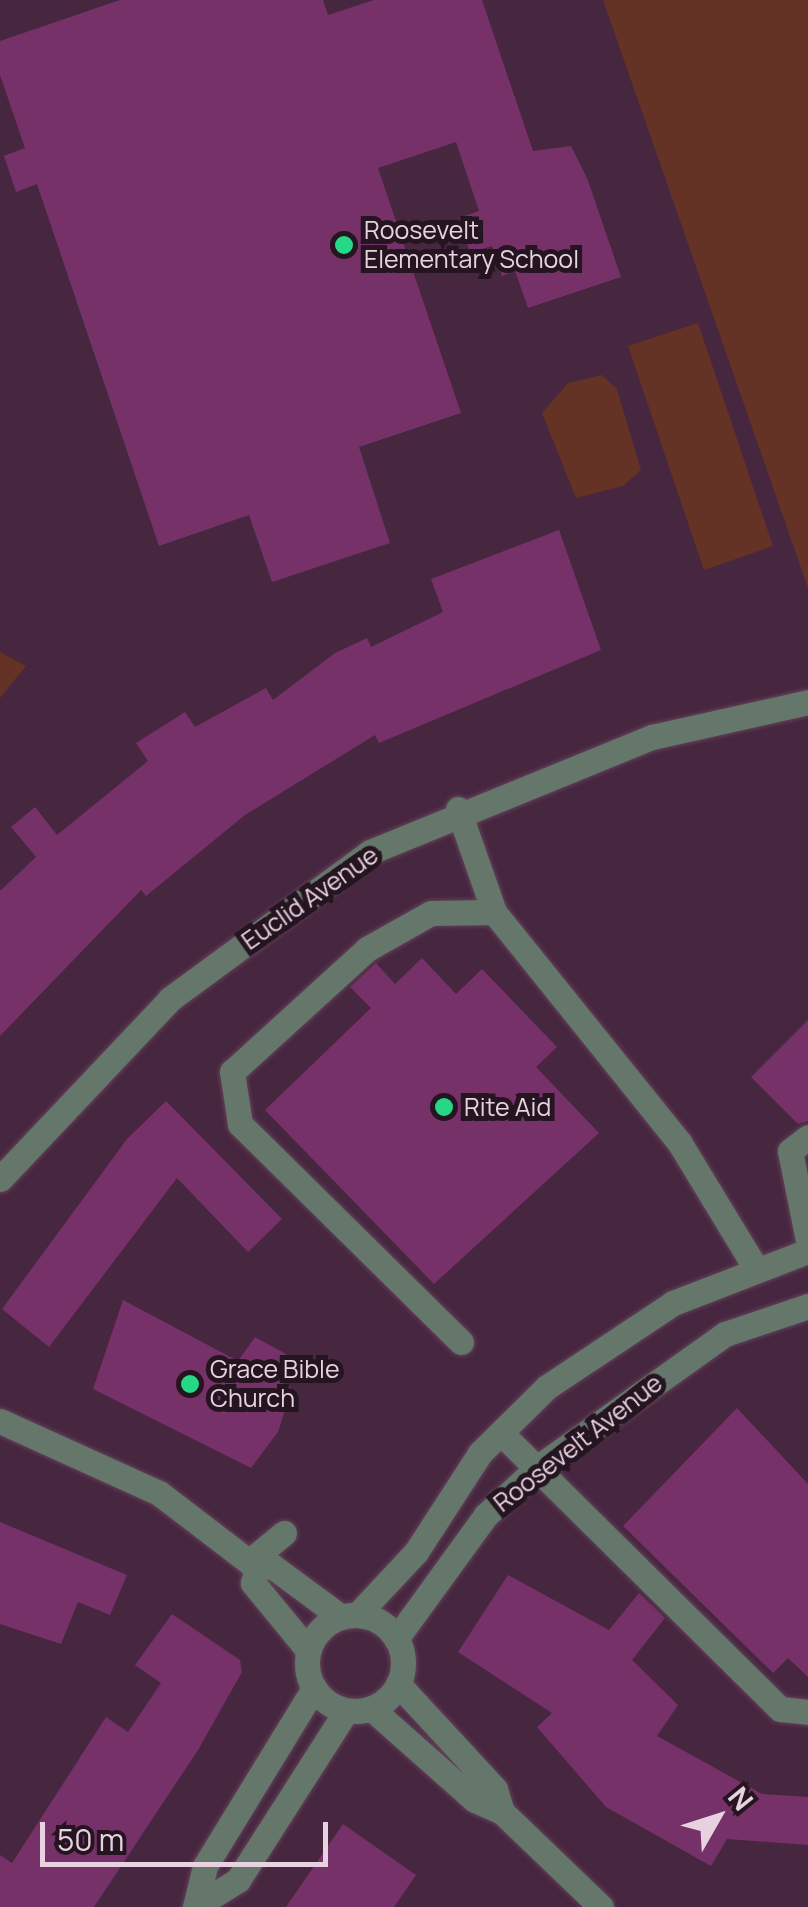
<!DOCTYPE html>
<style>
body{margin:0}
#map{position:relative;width:808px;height:1907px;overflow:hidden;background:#47263f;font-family:Manrope,sans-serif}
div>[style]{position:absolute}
.green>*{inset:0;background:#643325}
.building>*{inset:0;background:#773169}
.roads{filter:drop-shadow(0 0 2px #614259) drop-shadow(0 0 2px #614259)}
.minor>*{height:25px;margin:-12.5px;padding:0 12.5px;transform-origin:12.5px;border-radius:12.5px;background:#65776b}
.minor>.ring{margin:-12.5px;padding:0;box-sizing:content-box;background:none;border:25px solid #65776b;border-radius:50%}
.dots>*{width:28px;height:28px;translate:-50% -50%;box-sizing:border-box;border:5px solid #241520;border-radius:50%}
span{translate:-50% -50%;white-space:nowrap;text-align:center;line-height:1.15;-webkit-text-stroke:10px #241520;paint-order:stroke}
.poi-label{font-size:25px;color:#e8d2e1}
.left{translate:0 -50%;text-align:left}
.street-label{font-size:25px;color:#e8d2e1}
.north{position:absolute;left:668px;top:1767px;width:100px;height:100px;-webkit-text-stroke:8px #241520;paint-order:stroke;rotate:51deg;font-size:28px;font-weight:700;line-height:40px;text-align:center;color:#e8d2e1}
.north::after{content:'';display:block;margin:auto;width:35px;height:45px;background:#e8d2e1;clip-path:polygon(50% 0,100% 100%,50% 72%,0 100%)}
.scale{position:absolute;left:40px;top:1822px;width:288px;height:45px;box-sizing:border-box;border:5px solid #e8d2e1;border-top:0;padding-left:12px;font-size:30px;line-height:35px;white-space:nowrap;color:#e8d2e1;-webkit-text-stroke:8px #241520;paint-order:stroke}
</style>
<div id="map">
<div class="green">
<div style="clip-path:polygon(603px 0,808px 0,808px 588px)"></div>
<div style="clip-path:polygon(698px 323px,773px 546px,704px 570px,628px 346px)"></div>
<div style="clip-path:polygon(602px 375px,617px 389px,641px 470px,623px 486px,576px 498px,542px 413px,568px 383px)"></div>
<div style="clip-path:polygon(0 652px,26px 666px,0 698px)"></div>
</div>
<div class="building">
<div style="clip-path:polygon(120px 0,323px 0,328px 15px,374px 0,482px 0,533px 151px,571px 146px,587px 178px,621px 277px,528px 308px,515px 271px,502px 276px,492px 246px,470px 253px,459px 218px,479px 211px,456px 142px,378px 168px,461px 413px,359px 447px,390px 543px,272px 582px,249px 515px,159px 546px,37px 184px,16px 192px,4px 156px,25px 148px,0 75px,0 41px)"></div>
<div style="clip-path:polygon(559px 530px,601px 650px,379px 743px,375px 735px,245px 815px,146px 896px,141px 890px,0 1036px,0 891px,36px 857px,11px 827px,35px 807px,57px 835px,148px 761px,136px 743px,185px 712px,195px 727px,266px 688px,273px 700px,335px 653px,367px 638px,371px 647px,443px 612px,431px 579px)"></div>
<div style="clip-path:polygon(422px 958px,456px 994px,482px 969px,557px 1047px,536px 1067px,599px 1133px,434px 1284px,265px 1110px,371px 1008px,350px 987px,376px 963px,395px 984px)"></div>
<div style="clip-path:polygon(808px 1020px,808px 1121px,798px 1124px,751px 1077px)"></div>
<div style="clip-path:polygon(166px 1101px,282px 1219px,248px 1252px,177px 1178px,49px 1347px,2px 1309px,127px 1139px)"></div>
<div style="clip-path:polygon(123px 1300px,238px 1361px,255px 1337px,286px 1354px,277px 1380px,292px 1388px,278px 1432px,251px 1468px,93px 1389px)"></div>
<div style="clip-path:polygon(737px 1408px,808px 1484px,808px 1677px,788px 1658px,773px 1673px,623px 1526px)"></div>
<div style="clip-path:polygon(0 1522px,127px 1575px,110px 1615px,78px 1602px,61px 1644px,0 1624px)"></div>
<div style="clip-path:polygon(508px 1575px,609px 1630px,639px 1593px,665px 1618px,632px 1660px,678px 1705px,657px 1736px,762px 1794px,808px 1797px,808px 1845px,727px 1839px,711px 1866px,606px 1807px,537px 1727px,552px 1713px,458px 1652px)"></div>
<div style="clip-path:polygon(172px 1614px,240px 1660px,242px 1672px,198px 1750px,94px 1907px,0 1907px,0 1855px,12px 1863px,106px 1717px,128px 1732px,161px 1683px,135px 1665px)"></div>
<div style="clip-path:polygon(343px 1824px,416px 1875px,394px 1907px,286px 1907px)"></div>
</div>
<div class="roads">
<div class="minor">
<div style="left:458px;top:809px;width:109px;rotate:70.7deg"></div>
<div style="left:494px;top:912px;width:295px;rotate:51.2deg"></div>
<div style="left:679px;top:1142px;width:146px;rotate:58.7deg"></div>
<div style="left:808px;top:1137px;width:23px;rotate:142deg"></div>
<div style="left:790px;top:1151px;width:91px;rotate:78.6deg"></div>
<div style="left:0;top:1179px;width:248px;rotate:-46.6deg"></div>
<div style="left:170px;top:999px;width:248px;rotate:-36.3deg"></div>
<div style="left:370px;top:852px;width:305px;rotate:-22.2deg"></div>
<div style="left:652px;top:737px;width:160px;rotate:-12.6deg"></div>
<div style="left:461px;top:1342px;width:310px;rotate:-135.4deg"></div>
<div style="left:240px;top:1124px;width:53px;rotate:-98.7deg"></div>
<div style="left:232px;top:1072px;width:183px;rotate:-42.3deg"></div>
<div style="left:367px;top:949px;width:73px;rotate:-29.4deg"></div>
<div style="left:431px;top:913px;width:63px;rotate:-0.9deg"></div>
<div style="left:0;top:1421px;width:175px;rotate:24.4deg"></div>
<div style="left:159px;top:1493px;width:123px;rotate:37.4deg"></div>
<div style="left:501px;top:1433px;width:392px;rotate:44.7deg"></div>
<div style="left:780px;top:1709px;width:28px;rotate:6deg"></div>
<div style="left:250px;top:1561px;width:44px;rotate:-39.5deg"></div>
<div style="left:357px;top:1615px;width:86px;rotate:-46.9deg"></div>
<div style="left:416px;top:1552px;width:118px;rotate:-57.1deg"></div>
<div style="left:480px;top:1453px;width:94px;rotate:-44.6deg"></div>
<div style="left:547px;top:1387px;width:151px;rotate:-33.7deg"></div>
<div style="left:673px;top:1303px;width:145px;rotate:-21.1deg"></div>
<div class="ring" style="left:307px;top:1615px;width:71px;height:71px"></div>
<div style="left:396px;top:1639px;width:153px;rotate:-54deg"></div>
<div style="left:486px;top:1515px;width:69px;rotate:-42.7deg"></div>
<div style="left:537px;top:1468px;width:231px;rotate:-35.5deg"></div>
<div style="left:725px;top:1334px;width:88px;rotate:-18.6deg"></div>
<div style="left:308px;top:1650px;width:87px;rotate:-129.4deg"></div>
<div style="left:253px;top:1583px;width:16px;rotate:-75deg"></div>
<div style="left:257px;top:1568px;width:15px;rotate:-8deg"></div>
<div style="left:272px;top:1566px;width:86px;rotate:36.5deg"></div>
<div style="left:372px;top:1709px;width:137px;rotate:41.5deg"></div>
<div style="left:475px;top:1800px;width:30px;rotate:24deg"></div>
<div style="left:502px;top:1812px;width:24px;rotate:-107deg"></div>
<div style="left:495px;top:1789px;width:143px;rotate:-132.7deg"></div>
<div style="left:502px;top:1812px;width:137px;rotate:43.8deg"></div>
<div style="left:195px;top:1907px;width:42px;rotate:-76.3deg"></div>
<div style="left:205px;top:1866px;width:209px;rotate:-58.5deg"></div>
<div style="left:195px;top:1907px;width:51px;rotate:-32.1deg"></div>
<div style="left:238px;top:1880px;width:201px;rotate:-57.4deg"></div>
</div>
</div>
<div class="dots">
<div style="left:344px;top:245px;background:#26d886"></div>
<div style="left:444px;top:1107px;background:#26d886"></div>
<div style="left:190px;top:1384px;background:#26d886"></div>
</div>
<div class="poi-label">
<span class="left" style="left:364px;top:245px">Roosevelt<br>Elementary School</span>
<span class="left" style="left:464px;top:1107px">Rite Aid</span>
<span class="left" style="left:210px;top:1384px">Grace Bible<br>Church</span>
</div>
<div class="street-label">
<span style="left:310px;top:898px;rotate:-35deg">Euclid Avenue</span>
<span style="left:578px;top:1443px;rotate:-38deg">Roosevelt Avenue</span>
</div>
<div class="north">N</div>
<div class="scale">50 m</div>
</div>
